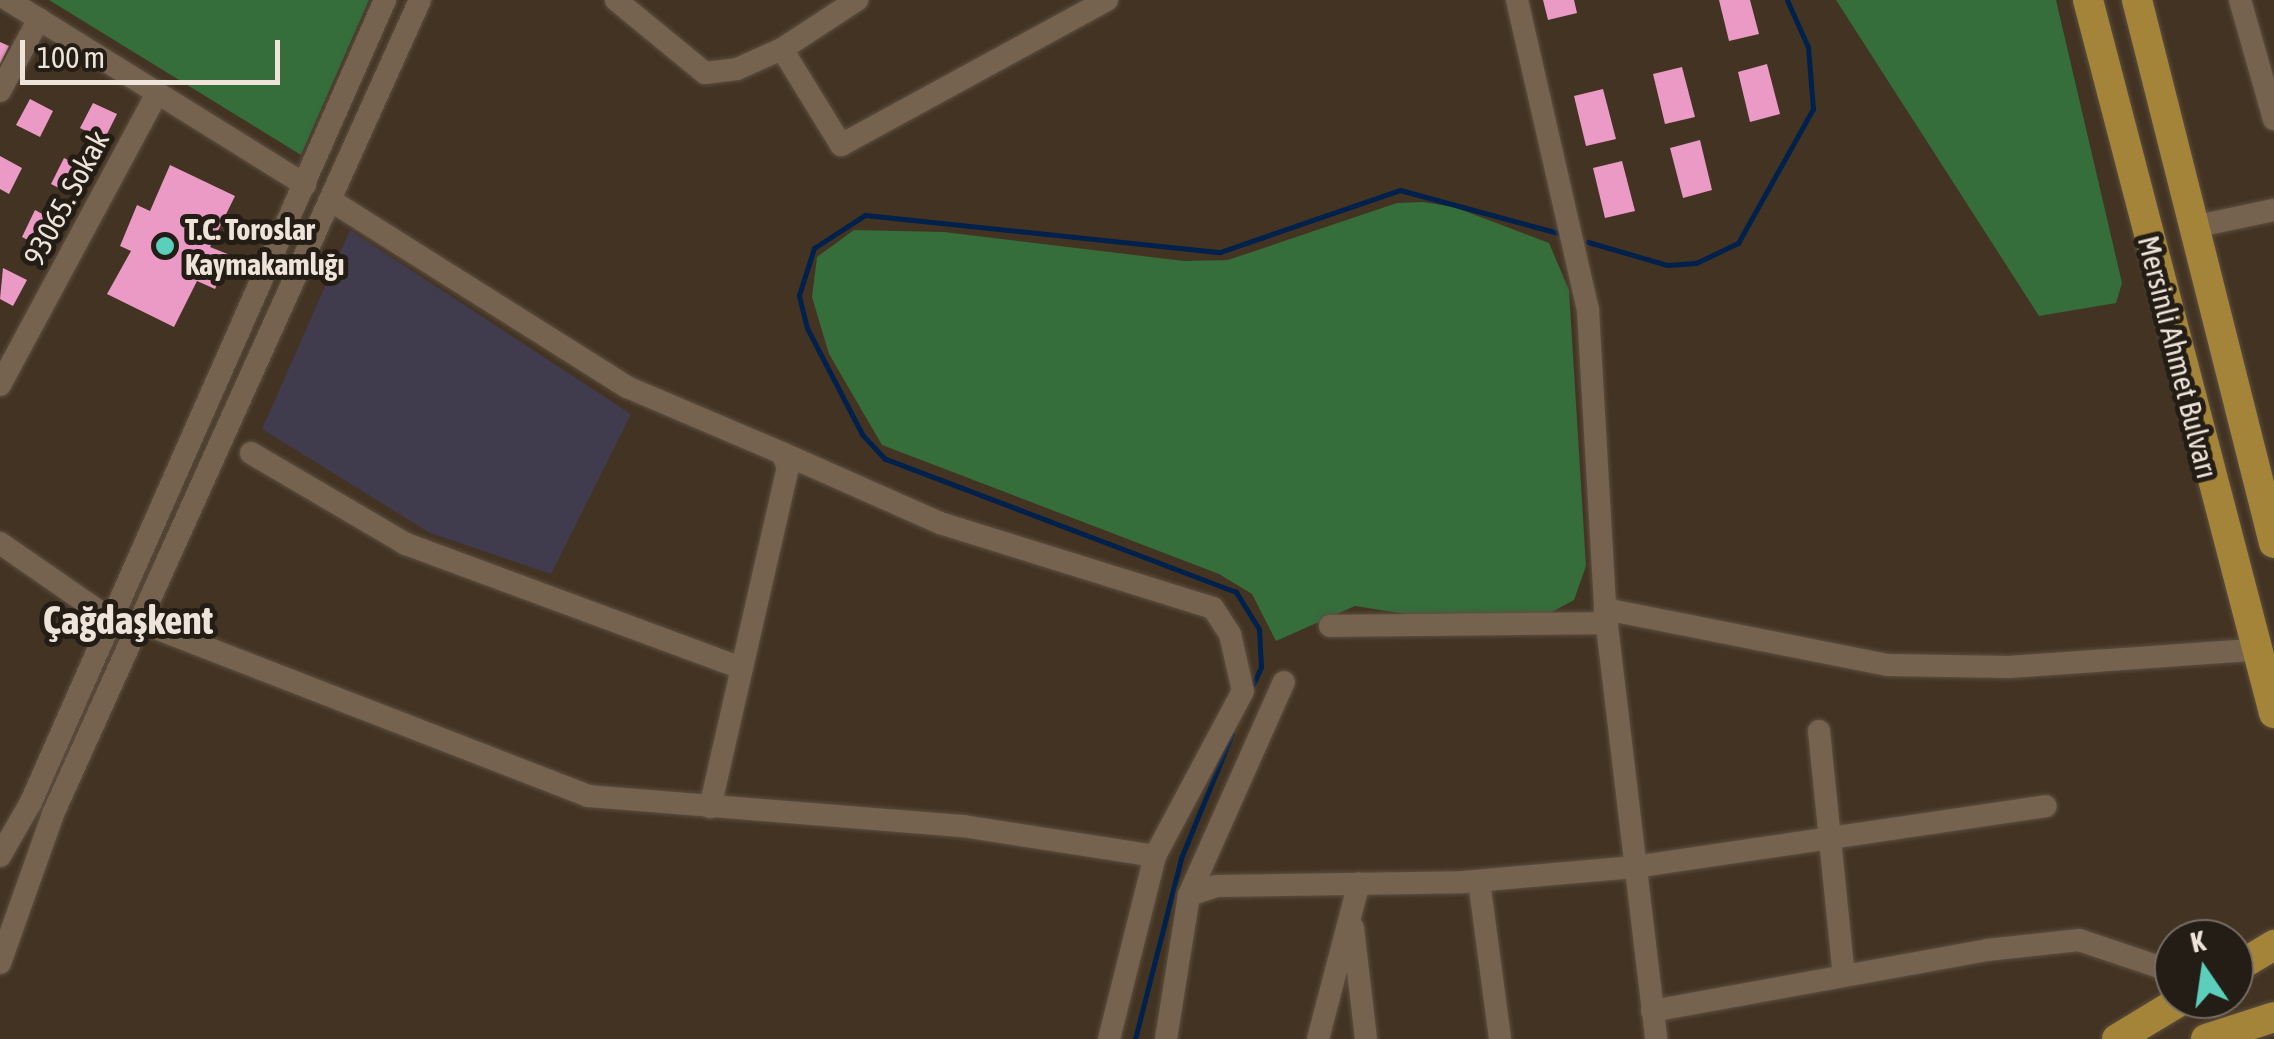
<!DOCTYPE html>
<meta charset="utf-8">
<style>
body{margin:0}
#map{position:relative;width:2274px;height:1039px;overflow:hidden;background:#433322;font-family:"Asap Condensed",sans-serif}
div>[style]{position:absolute}
.education>*{inset:0;background:#403b4d}
.green>*{inset:0;background:#356d3b}
.stream>*{height:5px;margin:-2.5px;padding:0 2.5px;transform-origin:2.5px;border-radius:2.5px;background:#00214b}
.building>*{inset:0;background:#eb9ac6}
.roads{filter:drop-shadow(0 0 2px #5c4f40) drop-shadow(0 0 2px #5c4f40)}
.minor>*{height:22px;margin:-11px;padding:0 11px;transform-origin:11px;border-radius:11px;background:#756350}
.major>*{height:30px;margin:-15px;padding:0 15px;transform-origin:15px;border-radius:15px;background:#a48439}
.dots>*{width:28px;height:28px;translate:-50% -50%;box-sizing:border-box;border:5px solid #241d15;border-radius:50%}
span{translate:-50% -50%;white-space:nowrap;text-align:center;line-height:1.15;-webkit-text-stroke:10px #241d15;paint-order:stroke}
.street-label{font-size:30px;color:#efe4da}
.poi-label{font-size:30px;color:#efe4da;font-weight:700}
.left{translate:0 -50%;text-align:left}
.district-label{font-size:40px;color:#efe4da;font-weight:700}
.north{position:absolute;left:2154px;top:919px;width:100px;height:100px;box-sizing:border-box;background:#241d15;border:2px solid #756d64;border-radius:50%;rotate:347deg;font-size:28px;font-weight:700;line-height:40px;text-align:center;color:#efe4da}
.north::after{content:'';display:block;margin:auto;width:35px;height:45px;background:#5bcebc;clip-path:polygon(50% 0,100% 100%,50% 72%,0 100%)}
.scale{position:absolute;left:20px;top:40px;width:260px;height:45px;box-sizing:border-box;border:5px solid #efe4da;border-top:0;padding-left:12px;font-size:30px;line-height:35px;white-space:nowrap;color:#efe4da;-webkit-text-stroke:8px #241d15;paint-order:stroke}
</style>
<div id="map">
<div class="education">
<div style="clip-path:polygon(350px 230px,631px 414px,551px 574px,430px 533px,262px 429px)"></div>
</div>
<div class="green">
<div style="clip-path:polygon(49px 0,369px 0,301px 155px)"></div>
<div style="clip-path:polygon(1836px 0,2056px 0,2122px 283px,2116px 303px,2039px 316px)"></div>
<div style="clip-path:polygon(1423px 202px,1454px 207px,1549px 243px,1569px 290px,1586px 566px,1574px 600px,1550px 613px,1412px 615px,1355px 606px,1276px 641px,1252px 594px,1219px 574px,882px 445px,829px 354px,812px 297px,817px 257px,854px 230px,944px 232px,1184px 261px,1228px 260px,1397px 203px)"></div>
</div>
<div class="stream">
<div style="left:1588px;top:242px;width:82px;rotate:16.2deg"></div>
<div style="left:1667px;top:265px;width:29px;rotate:-4deg"></div>
<div style="left:1696px;top:263px;width:47px;rotate:-25.5deg"></div>
<div style="left:1738px;top:243px;width:154px;rotate:-60.8deg"></div>
<div style="left:1813px;top:109px;width:62px;rotate:-94.6deg"></div>
<div style="left:1808px;top:47px;width:51px;rotate:-114.1deg"></div>
<div style="left:1252px;top:687px;width:22px;rotate:-66deg"></div>
<div style="left:1261px;top:667px;width:38px;rotate:-93deg"></div>
<div style="left:1259px;top:629px;width:44px;rotate:-121.9deg"></div>
<div style="left:1236px;top:592px;width:375px;rotate:-159.2deg"></div>
<div style="left:885px;top:459px;width:34px;rotate:-133deg"></div>
<div style="left:862px;top:434px;width:119px;rotate:-117.4deg"></div>
<div style="left:807px;top:328px;width:34px;rotate:-104deg"></div>
<div style="left:799px;top:295px;width:49px;rotate:-72.3deg"></div>
<div style="left:814px;top:248px;width:61px;rotate:-32.9deg"></div>
<div style="left:865px;top:215px;width:357px;rotate:6deg"></div>
<div style="left:1220px;top:252px;width:190px;rotate:-19deg"></div>
<div style="left:1400px;top:190px;width:164px;rotate:15.2deg"></div>
<div style="left:1135px;top:1039px;width:187px;rotate:-75.7deg"></div>
<div style="left:1181px;top:858px;width:134px;rotate:-67.6deg"></div>
</div>
<div class="building">
<div style="clip-path:polygon(1543px 0,1574px 0,1577px 13px,1548px 20px)"></div>
<div style="clip-path:polygon(1719px 0,1750px 0,1759px 34px,1729px 41px)"></div>
<div style="clip-path:polygon(0 42px,9px 46px,0 64px)"></div>
<div style="clip-path:polygon(1767px 64px,1780px 114px,1750px 122px,1738px 72px)"></div>
<div style="clip-path:polygon(1682px 67px,1695px 117px,1665px 124px,1653px 74px)"></div>
<div style="clip-path:polygon(1603px 89px,1616px 139px,1586px 146px,1574px 96px)"></div>
<div style="clip-path:polygon(30px 99px,53px 111px,40px 137px,16px 125px)"></div>
<div style="clip-path:polygon(93px 103px,117px 114px,104px 140px,80px 128px)"></div>
<div style="clip-path:polygon(1700px 140px,1712px 190px,1683px 198px,1670px 148px)"></div>
<div style="clip-path:polygon(0 156px,22px 168px,9px 194px,0 189px)"></div>
<div style="clip-path:polygon(64px 158px,88px 170px,75px 196px,51px 184px)"></div>
<div style="clip-path:polygon(1622px 161px,1635px 211px,1605px 218px,1593px 168px)"></div>
<div style="clip-path:polygon(170px 165px,235px 196px,210px 247px,230px 255px,215px 289px,197px 281px,174px 327px,107px 294px,131px 251px,120px 246px,137px 205px,150px 211px)"></div>
<div style="clip-path:polygon(35px 210px,59px 223px,45px 249px,22px 237px)"></div>
<div style="clip-path:polygon(3px 268px,27px 280px,13px 306px,0 299px)"></div>
</div>
<div class="roads">
<div class="minor">
<div style="left:8px;top:0;width:350px;rotate:31.9deg"></div>
<div style="left:616px;top:0;width:115px;rotate:39.4deg"></div>
<div style="left:705px;top:73px;width:32px;rotate:-7deg"></div>
<div style="left:737px;top:69px;width:49px;rotate:-24deg"></div>
<div style="left:782px;top:49px;width:90px;rotate:-33.2deg"></div>
<div style="left:1517px;top:0;width:318px;rotate:77.1deg"></div>
<div style="left:1588px;top:310px;width:299px;rotate:86.7deg"></div>
<div style="left:1605px;top:609px;width:433px;rotate:83.2deg"></div>
<div style="left:2240px;top:0;width:124px;rotate:74.1deg"></div>
<div style="left:782px;top:49px;width:113px;rotate:58.4deg"></div>
<div style="left:841px;top:145px;width:303px;rotate:-28.6deg"></div>
<div style="left:0;top:91px;width:82px;rotate:-61.6deg"></div>
<div style="left:330px;top:200px;width:351px;rotate:32.2deg"></div>
<div style="left:627px;top:387px;width:168px;rotate:23.1deg"></div>
<div style="left:782px;top:453px;width:15px;rotate:67deg"></div>
<div style="left:788px;top:467px;width:349px;rotate:102.9deg"></div>
<div style="left:2193px;top:227px;width:83px;rotate:-11.9deg"></div>
<div style="left:0;top:385px;width:332px;rotate:-61.7deg"></div>
<div style="left:251px;top:453px;width:180px;rotate:30.4deg"></div>
<div style="left:406px;top:544px;width:358px;rotate:20.3deg"></div>
<div style="left:782px;top:453px;width:173px;rotate:23.9deg"></div>
<div style="left:940px;top:523px;width:286px;rotate:17.3deg"></div>
<div style="left:1213px;top:608px;width:31px;rotate:57deg"></div>
<div style="left:1230px;top:634px;width:58px;rotate:77.2deg"></div>
<div style="left:1243px;top:691px;width:187px;rotate:118.1deg"></div>
<div style="left:0;top:543px;width:135px;rotate:34.7deg"></div>
<div style="left:1605px;top:609px;width:288px;rotate:11.2deg"></div>
<div style="left:1888px;top:665px;width:121px;rotate:0.9deg"></div>
<div style="left:2009px;top:667px;width:246px;rotate:-4deg"></div>
<div style="left:140px;top:622px;width:481px;rotate:21.2deg"></div>
<div style="left:588px;top:796px;width:376px;rotate:4.6deg"></div>
<div style="left:963px;top:826px;width:194px;rotate:8.9deg"></div>
<div style="left:1155px;top:856px;width:189px;rotate:104.1deg"></div>
<div style="left:1330px;top:626px;width:277px;rotate:-0.6deg"></div>
<div style="left:1819px;top:731px;width:246px;rotate:84.2deg"></div>
<div style="left:0;top:856px;width:62px;rotate:-60.1deg"></div>
<div style="left:31px;top:802px;width:877px;rotate:-66.18deg"></div>
<div style="left:1479px;top:881px;width:159px;rotate:82.4deg"></div>
<div style="left:1189px;top:895px;width:29px;rotate:-18deg"></div>
<div style="left:1217px;top:886px;width:246px;rotate:-0.9deg"></div>
<div style="left:1463px;top:882px;width:172px;rotate:-5deg"></div>
<div style="left:1634px;top:867px;width:416px;rotate:-8.4deg"></div>
<div style="left:1353px;top:928px;width:112px;rotate:83.3deg"></div>
<div style="left:0;top:963px;width:158px;rotate:-70.4deg"></div>
<div style="left:53px;top:814px;width:893px;rotate:-65.73deg"></div>
<div style="left:1652px;top:1011px;width:341px;rotate:-10.3deg"></div>
<div style="left:1987px;top:950px;width:93px;rotate:-6.2deg"></div>
<div style="left:2079px;top:940px;width:100px;rotate:18.6deg"></div>
<div style="left:1166px;top:1039px;width:146px;rotate:-80.9deg"></div>
<div style="left:1189px;top:895px;width:233px;rotate:-66deg"></div>
<div style="left:1318px;top:1039px;width:161px;rotate:-75.3deg"></div>
</div>
<div class="major">
<div style="left:2088px;top:0;width:737px;rotate:75.38deg"></div>
<div style="left:2137px;top:0;width:560px;rotate:75.84deg"></div>
<div style="left:2234px;top:969px;width:47px;rotate:-31deg"></div>
<div style="left:2117px;top:1039px;width:77px;rotate:-31.2deg"></div>
<div style="left:2206px;top:1039px;width:71px;rotate:-17.9deg"></div>
</div>
</div>
<div class="dots">
<div style="left:165px;top:246px;background:#5bcebc"></div>
</div>
<div class="street-label">
<span style="left:66px;top:198px;rotate:-62deg">93065. Sokak</span>
<span style="left:2178px;top:357px;rotate:76deg">Mersinli Ahmet Bulvarı</span>
</div>
<div class="poi-label">
<span class="left" style="left:185px;top:246px">T.C. Toroslar<br>Kaymakamlığı</span>
</div>
<div class="district-label">
<span style="left:128px;top:620px">Çağdaşkent</span>
</div>
<div class="north">K</div>
<div class="scale">100 m</div>
</div>
